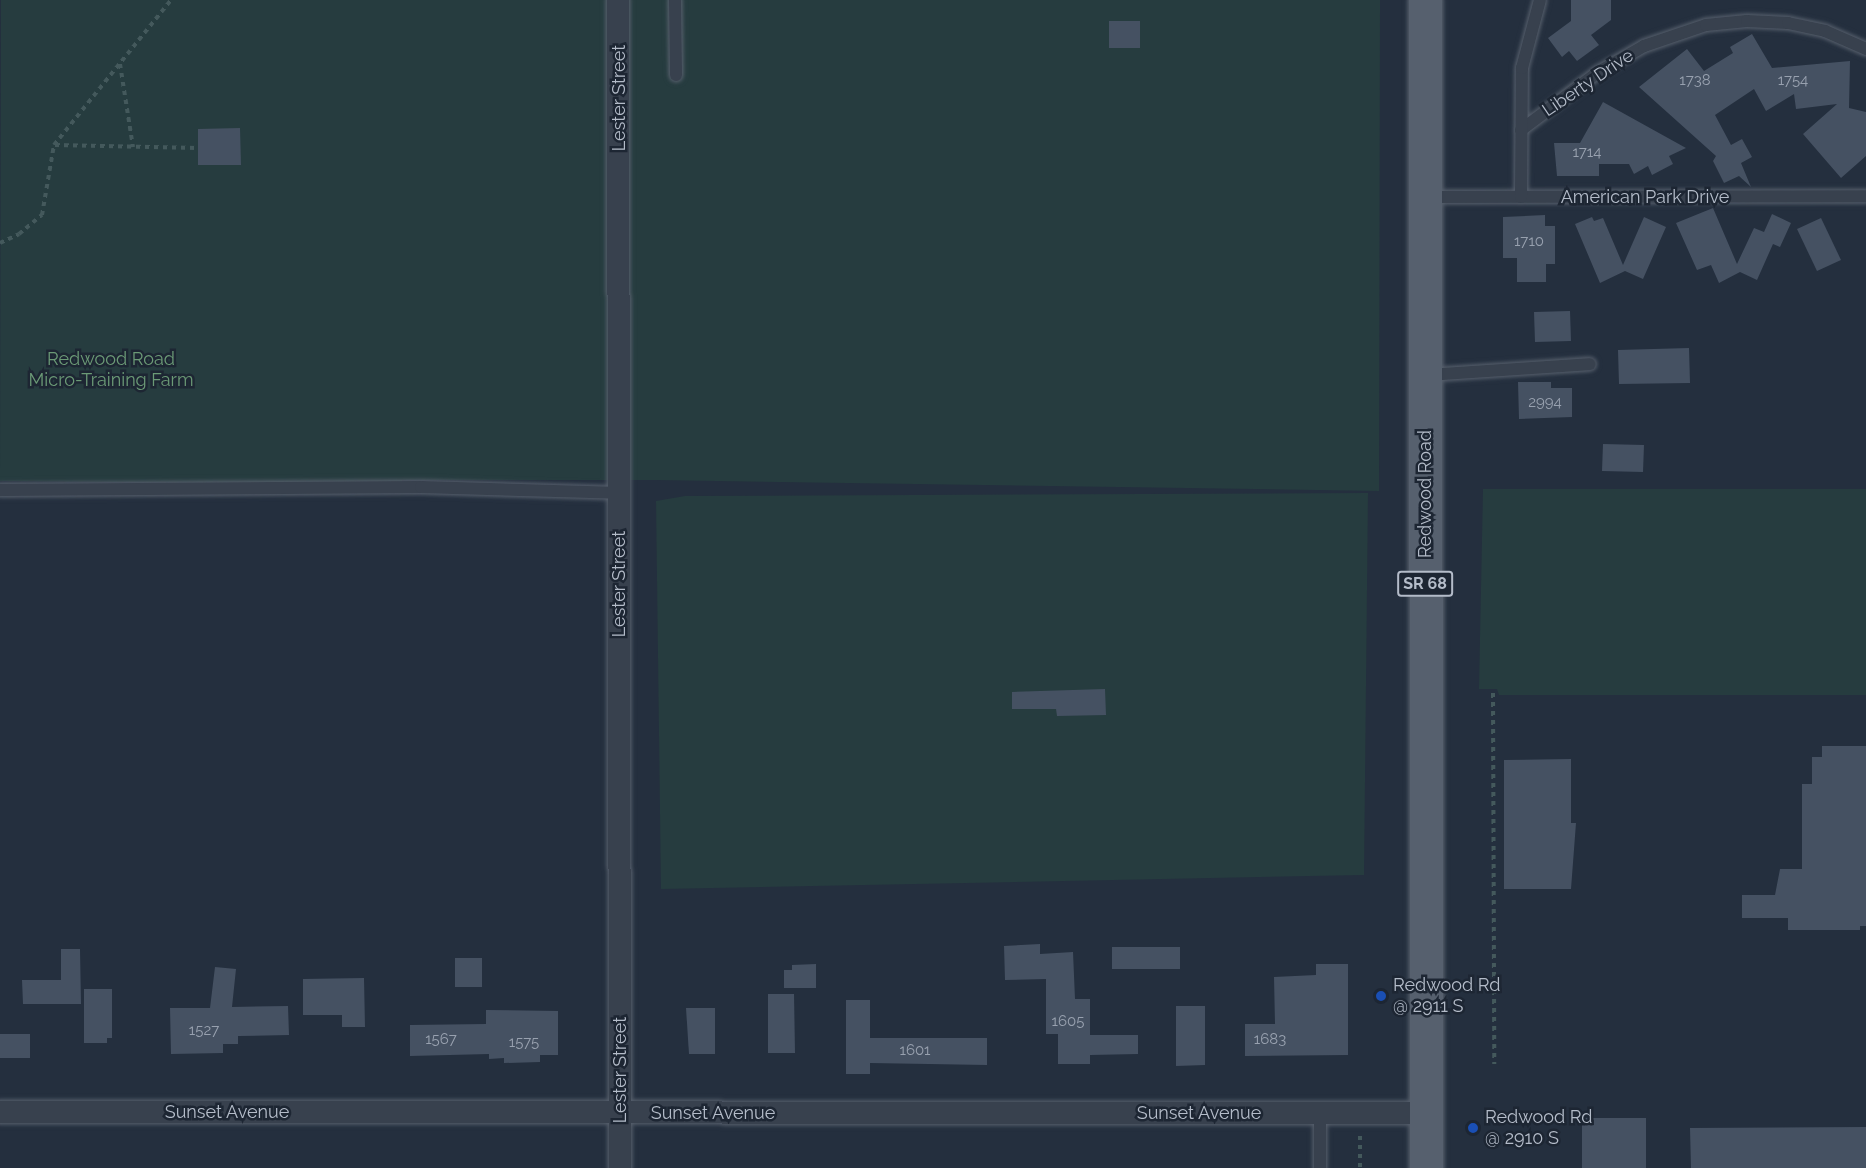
<!DOCTYPE html>
<style>
body{margin:0}
#map{position:relative;width:1866px;height:1168px;overflow:hidden;background:#242f3e;font-family:Raleway,sans-serif}
div>[style]{position:absolute}
.green>*{inset:0;background:#263c3f}
.building>*{inset:0;background:#455162}
.path>*{height:4px;margin-top:-2px;transform-origin:0;background:repeating-linear-gradient(90deg,#44595c 0 4.5px,transparent 0 9px)}
.roads{filter:drop-shadow(0 0 2px #565f6c) drop-shadow(0 0 2px #565f6c)}
.service>*{height:12px;margin:-6px;padding:0 6px;transform-origin:6px;border-radius:6px;background:#38414e}
.minor>*{height:22px;margin:-11px;padding:0 11px;transform-origin:11px;border-radius:11px;background:#38414e}
.primary>*{height:33px;margin:-16.5px;padding:0 16.5px;transform-origin:16.5px;border-radius:16.5px;background:#56606e}
.dots>*{width:16px;height:16px;translate:-50% -50%;box-sizing:border-box;border:3px solid #1d2633;border-radius:50%}
span{translate:-50% -50%;white-space:nowrap;text-align:center;line-height:1.15;-webkit-text-stroke:5px #1d2633;paint-order:stroke}
.number-label{font-size:15px;color:#98a1af}
.number-label span{-webkit-text-stroke-width:0}
.shield-label span{padding:2px 4px;background:#1d2633;border:2px solid;border-radius:4px;-webkit-text-stroke-width:0}
.shield-label{font-size:16px;color:#b4bcc9;font-weight:700}
.street-label{font-size:18px;color:#b4bcc9}
.park-label{font-size:18px;color:#6b9a76}
.poi-label{font-size:18px;color:#b4bcc9}
.left{translate:0 -50%;text-align:left}
</style>
<div id="map">
<div class="green">
<div style="clip-path:polygon(1px 0,1380px 0,1379px 491px,655px 480px,402px 480px,402px 483px,332px 484px,0 481px)"></div>
<div style="clip-path:polygon(1483px 489px,1866px 489px,1866px 695px,1499px 695px,1497px 689px,1479px 689px)"></div>
<div style="clip-path:polygon(1368px 493px,1364px 875px,661px 889px,656px 501px,685px 496px)"></div>
</div>
<div class="building">
<div style="clip-path:polygon(1571px 0,1611px 0,1611px 20px,1591px 35px,1599px 45px,1577px 61px,1569px 51px,1562px 57px,1548px 38px,1571px 21px)"></div>
<div style="clip-path:polygon(1109px 21px,1140px 21px,1140px 48px,1109px 48px)"></div>
<div style="clip-path:polygon(1752px 34px,1772px 68px,1850px 61px,1849px 108px,1866px 112px,1866px 156px,1841px 178px,1803px 134px,1837px 104px,1796px 109px,1794px 94px,1766px 111px,1754px 89px,1715px 115px,1731px 145px,1742px 139px,1752px 157px,1741px 163px,1751px 187px,1739px 176px,1724px 183px,1713px 161px,1716px 156px,1639px 87px,1687px 49px,1704px 71px,1733px 53px,1730px 47px)"></div>
<div style="clip-path:polygon(1603px 102px,1686px 148px,1669px 156px,1673px 164px,1652px 175px,1648px 166px,1634px 174px,1629px 164px,1599px 164px,1599px 176px,1557px 176px,1554px 143px,1580px 143px)"></div>
<div style="clip-path:polygon(240px 128px,241px 165px,198px 165px,198px 129px)"></div>
<div style="clip-path:polygon(1713px 208px,1737px 264px,1754px 228px,1764px 232px,1772px 214px,1791px 223px,1780px 247px,1773px 244px,1757px 280px,1740px 272px,1719px 283px,1711px 265px,1697px 270px,1676px 223px)"></div>
<div style="clip-path:polygon(1545px 215px,1545px 226px,1555px 226px,1555px 264px,1546px 264px,1546px 282px,1517px 282px,1517px 258px,1503px 258px,1503px 217px)"></div>
<div style="clip-path:polygon(1592px 217px,1594px 221px,1603px 218px,1623px 265px,1644px 217px,1666px 227px,1643px 279px,1625px 271px,1600px 283px,1575px 224px)"></div>
<div style="clip-path:polygon(1821px 218px,1841px 260px,1817px 271px,1797px 229px)"></div>
<div style="clip-path:polygon(1570px 311px,1571px 341px,1535px 342px,1534px 312px)"></div>
<div style="clip-path:polygon(1689px 348px,1690px 383px,1619px 384px,1618px 350px)"></div>
<div style="clip-path:polygon(1518px 382px,1551px 382px,1551px 388px,1572px 388px,1572px 417px,1519px 419px)"></div>
<div style="clip-path:polygon(1603px 444px,1644px 445px,1643px 472px,1602px 471px)"></div>
<div style="clip-path:polygon(1105px 689px,1106px 715px,1057px 716px,1056px 709px,1012px 709px,1012px 692px)"></div>
<div style="clip-path:polygon(1822px 746px,1866px 746px,1866px 926px,1860px 926px,1860px 930px,1788px 930px,1788px 918px,1742px 918px,1742px 895px,1775px 895px,1780px 869px,1802px 869px,1802px 784px,1812px 784px,1812px 757px,1822px 757px)"></div>
<div style="clip-path:polygon(1571px 759px,1571px 823px,1576px 823px,1571px 889px,1504px 889px,1504px 760px)"></div>
<div style="clip-path:polygon(1040px 944px,1040px 954px,1073px 952px,1075px 999px,1090px 999px,1090px 1035px,1138px 1035px,1138px 1054px,1090px 1055px,1090px 1064px,1058px 1064px,1058px 1034px,1046px 1034px,1046px 979px,1005px 980px,1004px 946px)"></div>
<div style="clip-path:polygon(1112px 947px,1180px 947px,1180px 969px,1112px 969px)"></div>
<div style="clip-path:polygon(61px 949px,80px 949px,81px 1004px,23px 1004px,22px 980px,61px 980px)"></div>
<div style="clip-path:polygon(455px 958px,482px 958px,482px 987px,455px 987px)"></div>
<div style="clip-path:polygon(816px 964px,816px 988px,784px 988px,784px 970px,792px 970px,792px 965px)"></div>
<div style="clip-path:polygon(1316px 964px,1348px 964px,1348px 1055px,1245px 1056px,1245px 1024px,1275px 1024px,1274px 977px,1316px 975px)"></div>
<div style="clip-path:polygon(215px 967px,236px 969px,232px 1007px,288px 1006px,289px 1035px,238px 1036px,238px 1044px,223px 1044px,223px 1053px,171px 1054px,170px 1008px,210px 1008px)"></div>
<div style="clip-path:polygon(364px 978px,365px 1027px,342px 1027px,342px 1015px,303px 1015px,303px 979px)"></div>
<div style="clip-path:polygon(84px 989px,112px 989px,112px 1038px,107px 1038px,107px 1043px,84px 1043px)"></div>
<div style="clip-path:polygon(768px 994px,794px 994px,795px 1053px,768px 1053px)"></div>
<div style="clip-path:polygon(846px 1000px,870px 1000px,870px 1038px,987px 1038px,987px 1065px,870px 1063px,870px 1074px,846px 1074px)"></div>
<div style="clip-path:polygon(1176px 1006px,1205px 1006px,1205px 1065px,1176px 1066px)"></div>
<div style="clip-path:polygon(686px 1008px,715px 1008px,715px 1054px,689px 1054px)"></div>
<div style="clip-path:polygon(486px 1010px,558px 1011px,558px 1055px,540px 1055px,540px 1062px,504px 1063px,504px 1058px,489px 1059px,489px 1054px,410px 1056px,410px 1025px,486px 1024px)"></div>
<div style="clip-path:polygon(0 1034px,30px 1034px,30px 1058px,0 1058px)"></div>
<div style="clip-path:polygon(1582px 1118px,1646px 1118px,1646px 1168px,1582px 1168px)"></div>
<div style="clip-path:polygon(1866px 1127px,1866px 1168px,1691px 1168px,1690px 1128px)"></div>
</div>
<div class="path">
<div style="left:120px;top:64px;width:84px;rotate:81.1deg"></div>
<div style="left:55px;top:145px;width:143px;rotate:1.2deg"></div>
<div style="left:0;top:243px;width:21px;rotate:-25deg"></div>
<div style="left:19px;top:234px;width:30px;rotate:-40deg"></div>
<div style="left:42px;top:215px;width:71px;rotate:-80.3deg"></div>
<div style="left:54px;top:145px;width:186px;rotate:-51.1deg"></div>
<div style="left:1493px;top:693px;width:371px;rotate:89.8deg"></div>
<div style="left:1360px;top:1136px;width:32px;rotate:90deg"></div>
</div>
<div class="roads">
<div class="service">
<div style="left:675px;top:0;width:75px;rotate:89.2deg"></div>
<div style="left:1521px;top:130px;width:95px;rotate:-36.9deg"></div>
<div style="left:1597px;top:73px;width:54px;rotate:-29.9deg"></div>
<div style="left:1644px;top:46px;width:65px;rotate:-18.7deg"></div>
<div style="left:1706px;top:25px;width:41px;rotate:-5.6deg"></div>
<div style="left:1747px;top:21px;width:41px;rotate:2.8deg"></div>
<div style="left:1788px;top:23px;width:38px;rotate:12deg"></div>
<div style="left:1825px;top:31px;width:45px;rotate:23.7deg"></div>
<div style="left:1426px;top:197px;width:440px;rotate:-0.1deg"></div>
<div style="left:1521px;top:197px;width:129px;rotate:-89.6deg"></div>
<div style="left:1522px;top:68px;width:70px;rotate:-75.2deg"></div>
<div style="left:1426px;top:375px;width:164px;rotate:-3.8deg"></div>
<div style="left:0;top:490px;width:421px;rotate:-0.4deg"></div>
<div style="left:421px;top:487px;width:198px;rotate:1.7deg"></div>
<div style="left:1320px;top:1113px;width:55px;rotate:90deg"></div>
</div>
<div class="minor">
<div style="left:618px;top:0;width:1168px;rotate:89.9deg"></div>
<div style="left:0;top:1112px;width:1426px;rotate:0.04deg"></div>
</div>
<div class="primary">
<div style="left:1425px;top:0;width:1168px;rotate:89.95deg"></div>
</div>
</div>
<div class="dots">
<div style="left:1381px;top:996px;background:#1a4fb4"></div>
<div style="left:1473px;top:1128px;background:#1a4fb4"></div>
</div>
<div class="number-label">
<span style="left:1695px;top:81px">1738</span>
<span style="left:1793px;top:81px">1754</span>
<span style="left:1587px;top:153px">1714</span>
<span style="left:1529px;top:242px">1710</span>
<span style="left:1545px;top:403px">2994</span>
<span style="left:1068px;top:1022px">1605</span>
<span style="left:204px;top:1031px">1527</span>
<span style="left:441px;top:1040px">1567</span>
<span style="left:1270px;top:1040px">1683</span>
<span style="left:524px;top:1043px">1575</span>
<span style="left:915px;top:1051px">1601</span>
</div>
<div class="shield-label">
<span style="left:1425px;top:584px">SR 68</span>
</div>
<div class="street-label">
<span style="left:1588px;top:83px;rotate:-34deg">Liberty Drive</span>
<span style="left:619px;top:98px;rotate:-90deg">Lester Street</span>
<span style="left:1645px;top:197px">American Park Drive</span>
<span style="left:1425px;top:494px;rotate:-90deg">Redwood Road</span>
<span style="left:619px;top:584px;rotate:-90deg">Lester Street</span>
<span style="left:620px;top:1070px;rotate:-90deg">Lester Street</span>
<span style="left:227px;top:1112px">Sunset Avenue</span>
<span style="left:713px;top:1113px">Sunset Avenue</span>
<span style="left:1199px;top:1113px">Sunset Avenue</span>
</div>
<div class="park-label">
<span style="left:111px;top:370px">Redwood Road<br>Micro-Training Farm</span>
</div>
<div class="poi-label">
<span class="left" style="left:1393px;top:996px">Redwood Rd<br>@ 2911 S</span>
<span class="left" style="left:1485px;top:1128px">Redwood Rd<br>@ 2910 S</span>
</div>
</div>
